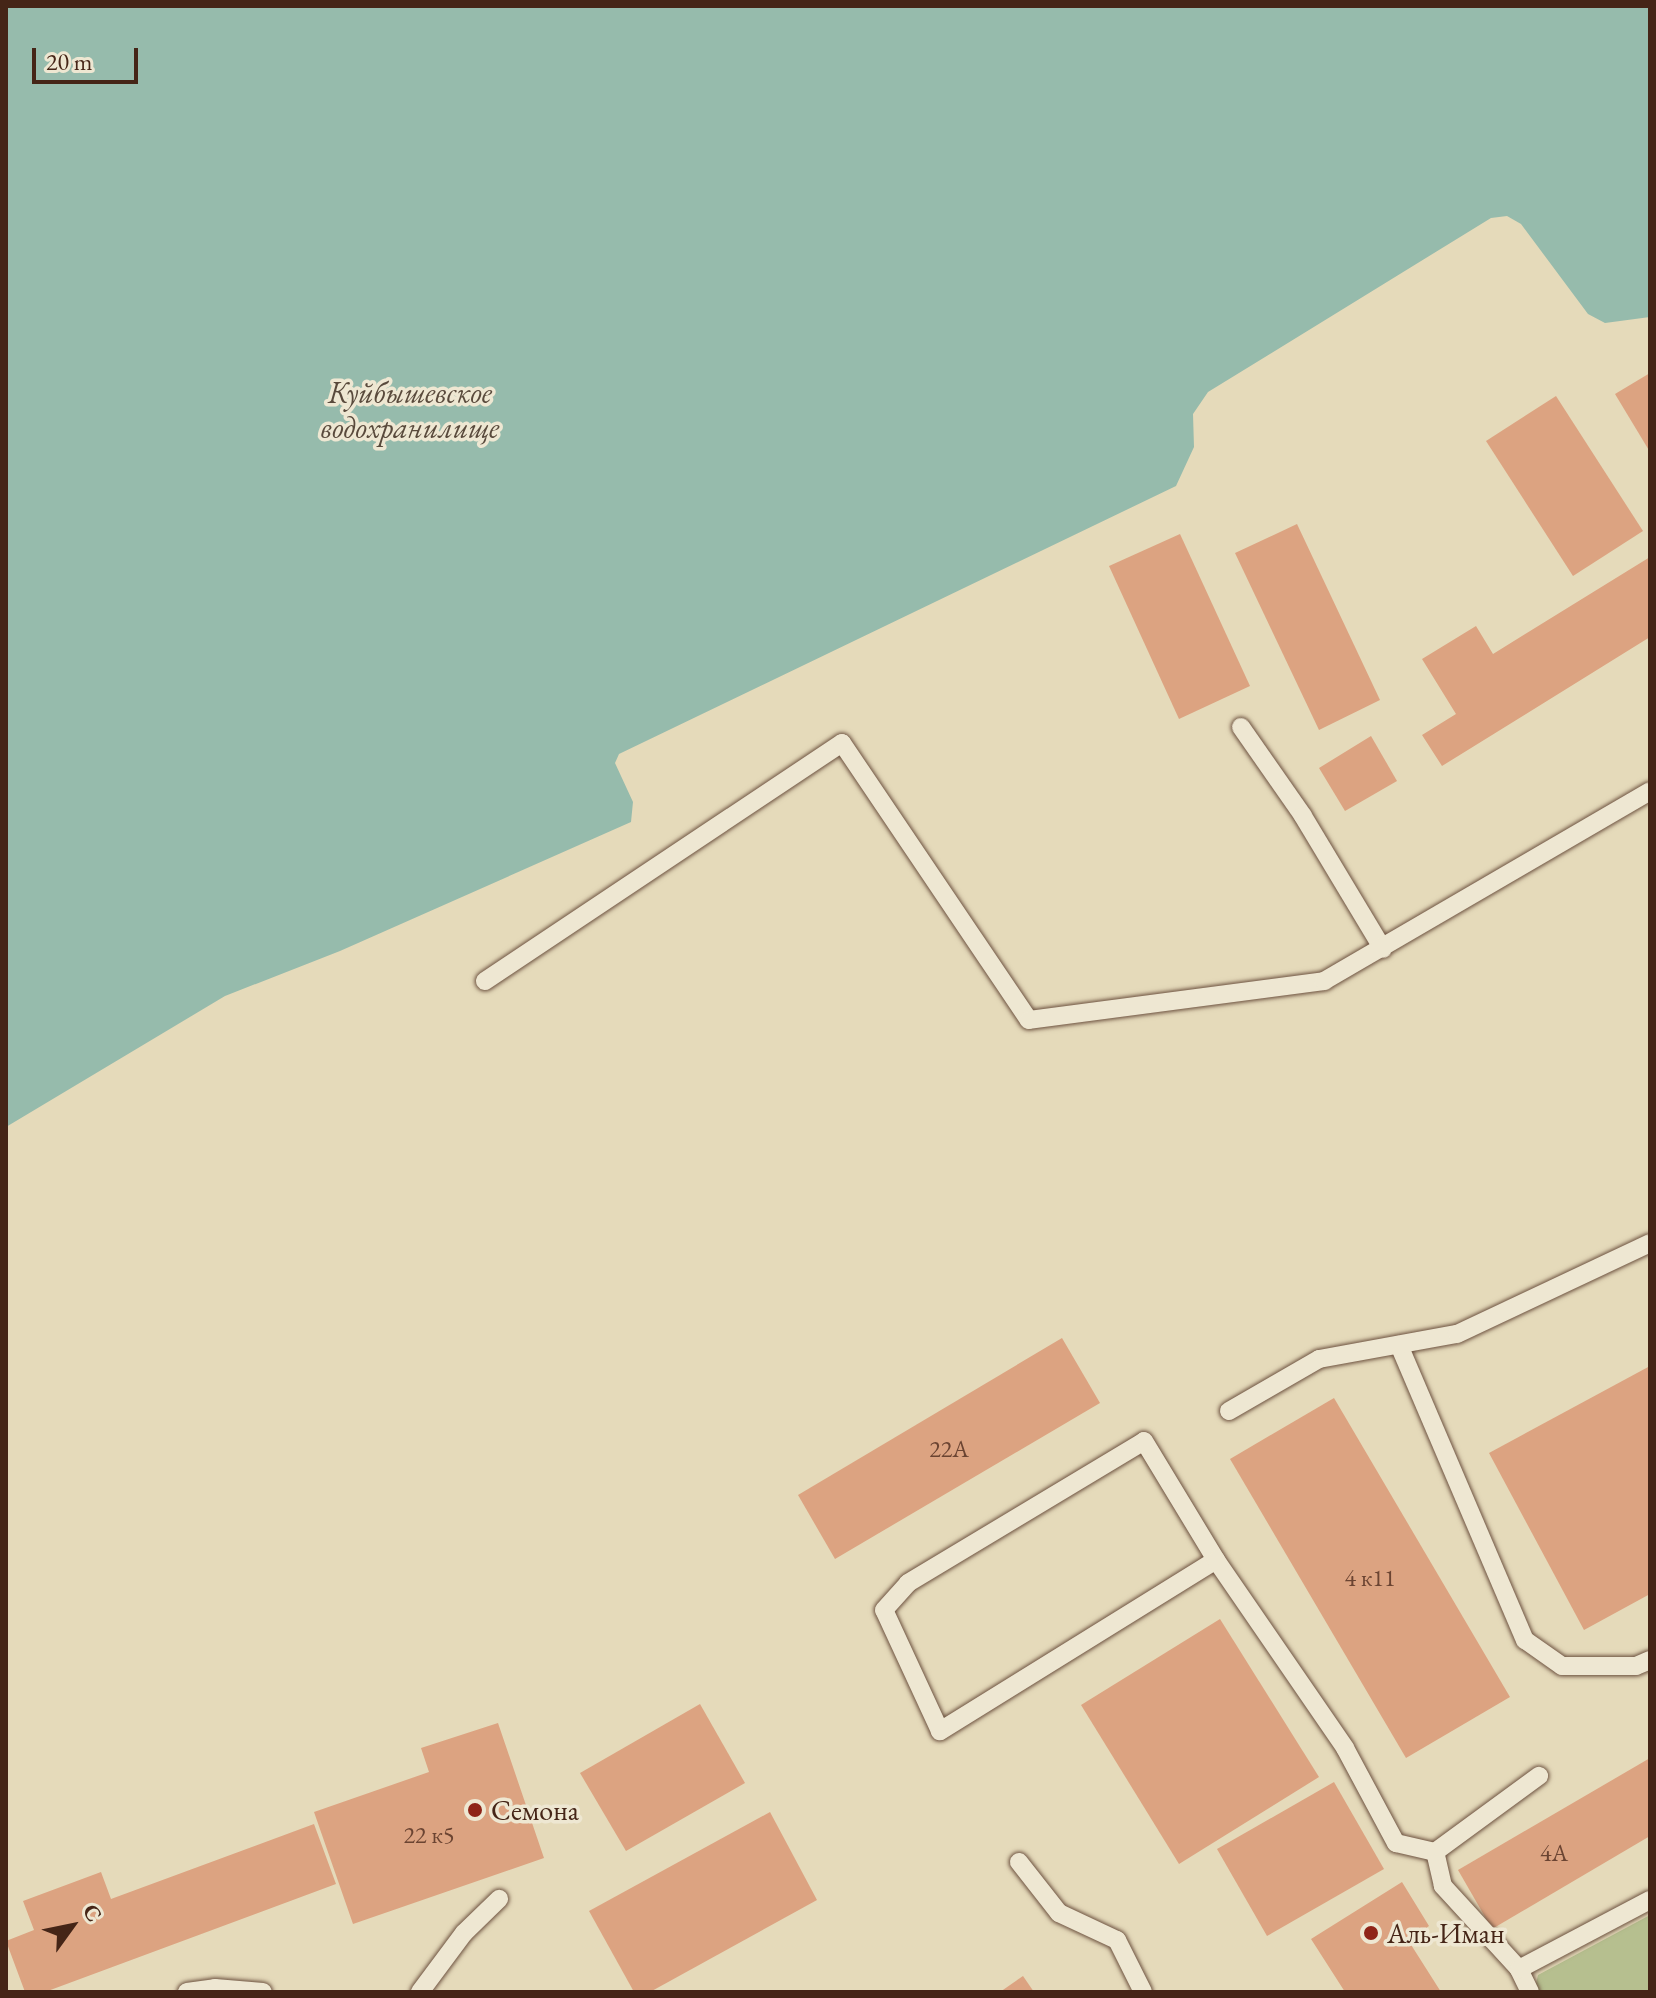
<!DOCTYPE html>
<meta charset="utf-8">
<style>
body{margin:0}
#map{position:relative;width:1656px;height:1998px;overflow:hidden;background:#e5daba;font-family:"EB Garamond",serif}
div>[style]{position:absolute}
.green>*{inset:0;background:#b6bf8f}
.water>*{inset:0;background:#96bbac}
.building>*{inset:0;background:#dca381}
.roads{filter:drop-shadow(0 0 2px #6d5240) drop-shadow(0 0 2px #6d5240)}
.service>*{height:18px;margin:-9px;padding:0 9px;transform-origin:9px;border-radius:9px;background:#eee7d2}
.dots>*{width:22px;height:22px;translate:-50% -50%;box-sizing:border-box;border:4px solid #eee7d2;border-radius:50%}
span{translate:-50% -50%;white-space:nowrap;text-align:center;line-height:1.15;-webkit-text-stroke:7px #eee7d2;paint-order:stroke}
.number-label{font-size:24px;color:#6b4432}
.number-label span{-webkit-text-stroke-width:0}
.poi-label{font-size:28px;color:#452517}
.left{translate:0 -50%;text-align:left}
.water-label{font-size:30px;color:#594a3c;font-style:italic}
.frame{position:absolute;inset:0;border:8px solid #452517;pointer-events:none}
.north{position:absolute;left:32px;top:1886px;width:80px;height:80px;-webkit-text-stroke:6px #eee7d2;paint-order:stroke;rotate:57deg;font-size:22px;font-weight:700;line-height:32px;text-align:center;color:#452517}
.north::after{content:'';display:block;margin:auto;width:28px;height:36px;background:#452517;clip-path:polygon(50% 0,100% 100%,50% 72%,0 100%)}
.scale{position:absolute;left:32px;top:48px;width:106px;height:36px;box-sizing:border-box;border:4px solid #452517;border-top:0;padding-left:10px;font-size:24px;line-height:28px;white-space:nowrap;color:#452517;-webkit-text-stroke:6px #eee7d2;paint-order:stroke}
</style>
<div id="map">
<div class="green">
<div style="clip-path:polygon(1650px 1915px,1650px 1992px,1534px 1992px,1538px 1975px)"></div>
</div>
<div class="water">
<div style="clip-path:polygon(6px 6px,1650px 6px,1650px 317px,1605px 323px,1588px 314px,1521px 224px,1507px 216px,1491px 218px,1208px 392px,1193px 414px,1194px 447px,1176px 486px,619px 754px,615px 763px,633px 802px,631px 822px,340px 951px,225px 996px,6px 1127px)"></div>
</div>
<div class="building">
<div style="clip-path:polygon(1650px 373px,1650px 452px,1615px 394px)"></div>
<div style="clip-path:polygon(1556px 396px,1643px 531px,1573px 576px,1486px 441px)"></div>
<div style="clip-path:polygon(1297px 524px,1380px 700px,1319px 730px,1235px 553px)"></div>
<div style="clip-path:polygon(1180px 534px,1250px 686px,1179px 719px,1109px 566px)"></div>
<div style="clip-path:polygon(1650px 557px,1650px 637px,1442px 766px,1422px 735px,1456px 714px,1422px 659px,1476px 626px,1493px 654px)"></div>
<div style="clip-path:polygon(1371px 736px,1397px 781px,1345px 811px,1319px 768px)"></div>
<div style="clip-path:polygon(1062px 1338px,1100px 1403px,835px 1559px,798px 1495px)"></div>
<div style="clip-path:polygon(1650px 1366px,1650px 1594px,1584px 1630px,1489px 1453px)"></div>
<div style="clip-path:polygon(1334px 1398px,1510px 1697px,1406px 1758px,1230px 1459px)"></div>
<div style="clip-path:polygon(1220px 1619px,1319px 1777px,1179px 1864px,1081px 1705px)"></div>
<div style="clip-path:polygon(700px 1704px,745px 1783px,626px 1851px,580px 1773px)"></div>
<div style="clip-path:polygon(498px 1723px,544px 1858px,353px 1924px,314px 1812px,429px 1772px,421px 1748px)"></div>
<div style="clip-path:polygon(1650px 1758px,1650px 1836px,1492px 1929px,1458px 1870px)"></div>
<div style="clip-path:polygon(1334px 1782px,1384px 1869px,1267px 1936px,1217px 1849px)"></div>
<div style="clip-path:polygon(770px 1812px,817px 1900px,650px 1992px,634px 1992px,589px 1911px)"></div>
<div style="clip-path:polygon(314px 1824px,336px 1884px,45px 1992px,25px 1992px,6px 1941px,34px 1930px,23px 1901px,101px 1872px,111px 1899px)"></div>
<div style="clip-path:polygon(1402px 1882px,1429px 1926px,1408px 1940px,1441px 1992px,1345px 1992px,1311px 1939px)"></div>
<div style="clip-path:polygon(1023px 1976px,1034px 1992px,1000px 1992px)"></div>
</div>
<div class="roads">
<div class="service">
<div style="left:1241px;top:727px;width:108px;rotate:55.1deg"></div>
<div style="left:1303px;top:816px;width:155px;rotate:59deg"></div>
<div style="left:485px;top:981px;width:429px;rotate:-33.7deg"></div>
<div style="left:842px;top:743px;width:334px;rotate:56deg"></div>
<div style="left:1029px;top:1020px;width:298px;rotate:-7.5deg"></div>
<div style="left:1324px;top:981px;width:377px;rotate:-30.2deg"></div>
<div style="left:1399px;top:1345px;width:321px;rotate:66.9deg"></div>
<div style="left:1525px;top:1640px;width:45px;rotate:35.1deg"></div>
<div style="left:1562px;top:1666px;width:74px"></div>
<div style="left:1636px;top:1666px;width:15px;rotate:-23deg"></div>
<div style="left:1229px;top:1411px;width:104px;rotate:-30deg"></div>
<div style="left:1319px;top:1359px;width:140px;rotate:-10.3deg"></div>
<div style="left:1457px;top:1334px;width:213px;rotate:-25.2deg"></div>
<div style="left:1216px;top:1560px;width:325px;rotate:148.2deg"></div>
<div style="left:940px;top:1731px;width:133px;rotate:-114.8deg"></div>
<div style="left:884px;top:1610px;width:36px;rotate:-48deg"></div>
<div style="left:908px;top:1583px;width:275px;rotate:-31deg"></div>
<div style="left:1144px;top:1441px;width:139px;rotate:58.8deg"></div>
<div style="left:1216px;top:1560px;width:228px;rotate:55.5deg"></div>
<div style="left:1345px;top:1748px;width:108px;rotate:61.8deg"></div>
<div style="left:1396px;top:1843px;width:40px;rotate:13deg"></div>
<div style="left:1019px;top:1862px;width:65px;rotate:51.9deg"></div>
<div style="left:1059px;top:1913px;width:64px;rotate:25deg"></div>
<div style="left:1117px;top:1940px;width:58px;rotate:63.4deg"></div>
<div style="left:1519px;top:1969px;width:113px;rotate:-132.5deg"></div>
<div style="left:1443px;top:1886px;width:35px;rotate:-103deg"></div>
<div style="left:1435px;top:1852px;width:129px;rotate:-36.2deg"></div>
<div style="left:187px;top:1992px;width:28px;rotate:-8deg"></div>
<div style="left:215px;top:1988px;width:48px;rotate:4.8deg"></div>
<div style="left:420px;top:1992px;width:74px;rotate:-53.3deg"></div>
<div style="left:464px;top:1933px;width:49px;rotate:-44.2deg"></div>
<div style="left:1530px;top:1992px;width:25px;rotate:-116deg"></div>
<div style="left:1519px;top:1969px;width:148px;rotate:-27.8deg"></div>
</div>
</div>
<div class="dots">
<div style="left:475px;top:1810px;background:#8f2418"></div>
<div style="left:1371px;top:1933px;background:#8f2418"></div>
</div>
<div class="number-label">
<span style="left:949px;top:1449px">22А</span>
<span style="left:1370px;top:1578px">4 к11</span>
<span style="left:429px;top:1835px">22 к5</span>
<span style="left:1554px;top:1853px">4А</span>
</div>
<div class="poi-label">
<span class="left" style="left:491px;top:1810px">Семона</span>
<span class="left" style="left:1387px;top:1933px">Аль-Иман</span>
</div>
<div class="water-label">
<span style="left:410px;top:410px">Куйбышевское<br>водохранилище</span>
</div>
<div class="frame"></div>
<div class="north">С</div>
<div class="scale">20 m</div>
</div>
